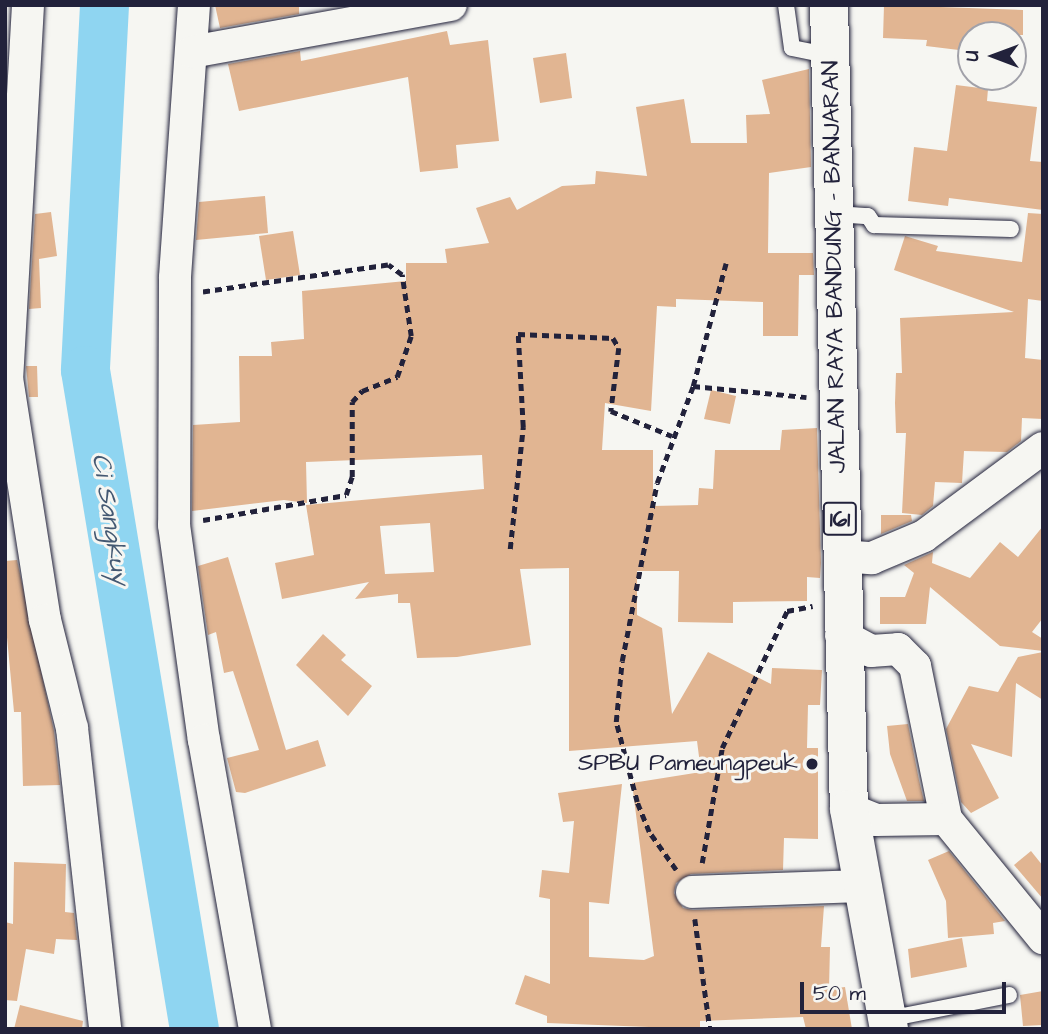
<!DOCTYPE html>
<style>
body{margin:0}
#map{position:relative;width:1048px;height:1034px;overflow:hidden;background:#f6f6f2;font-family:"Architects Daughter",sans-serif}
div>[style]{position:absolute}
.river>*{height:49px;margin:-24.5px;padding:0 24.5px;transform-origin:24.5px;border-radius:24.5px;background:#8fd5f1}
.building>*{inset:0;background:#e1b592}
.path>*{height:4.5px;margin-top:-2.25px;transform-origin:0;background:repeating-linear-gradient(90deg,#22223b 0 7px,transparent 0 12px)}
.roads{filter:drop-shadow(0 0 2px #22223b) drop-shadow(0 0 2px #22223b)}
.lane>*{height:16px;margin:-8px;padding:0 8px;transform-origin:8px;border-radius:8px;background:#f6f6f2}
.street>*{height:32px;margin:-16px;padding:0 16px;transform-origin:16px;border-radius:16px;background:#f6f6f2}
.primary>*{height:38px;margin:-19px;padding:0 19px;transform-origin:19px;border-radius:19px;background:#f6f6f2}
.dots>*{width:19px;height:19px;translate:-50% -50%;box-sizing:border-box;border:4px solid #f6f6f2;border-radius:50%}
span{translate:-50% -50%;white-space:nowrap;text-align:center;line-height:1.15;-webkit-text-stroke:6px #f6f6f2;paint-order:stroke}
.shield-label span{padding:2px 5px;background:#f6f6f2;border:2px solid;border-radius:5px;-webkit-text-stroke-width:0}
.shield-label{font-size:23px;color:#22223b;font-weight:700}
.street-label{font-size:24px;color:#22223b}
.poi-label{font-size:24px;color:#22223b}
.right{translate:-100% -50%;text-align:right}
.water-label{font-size:26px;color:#435872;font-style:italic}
.frame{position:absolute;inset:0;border:7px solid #22223b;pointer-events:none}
.north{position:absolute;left:957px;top:21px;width:70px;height:70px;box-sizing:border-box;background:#f6f6f2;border:2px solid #a1a1a9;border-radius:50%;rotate:270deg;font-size:19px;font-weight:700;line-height:28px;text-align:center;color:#22223b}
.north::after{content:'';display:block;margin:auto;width:24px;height:32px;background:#22223b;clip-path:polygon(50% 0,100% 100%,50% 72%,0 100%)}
.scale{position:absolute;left:800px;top:982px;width:206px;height:32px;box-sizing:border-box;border:4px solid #22223b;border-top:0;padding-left:9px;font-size:21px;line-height:24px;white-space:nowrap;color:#22223b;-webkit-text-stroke:5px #f6f6f2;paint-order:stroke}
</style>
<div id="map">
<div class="river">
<div style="left:104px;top:5px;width:365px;rotate:93deg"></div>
<div style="left:85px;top:370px;width:668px;rotate:80.61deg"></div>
</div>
<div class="building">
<div style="clip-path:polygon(215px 5px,299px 5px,299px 14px,220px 28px)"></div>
<div style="clip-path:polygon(884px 5px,1023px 10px,1023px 35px,969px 35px,967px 51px,926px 46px,927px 40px,883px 38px)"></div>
<div style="clip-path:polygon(447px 31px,450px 45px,488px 40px,499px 141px,456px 145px,458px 168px,420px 172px,408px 77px,239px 111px,228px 64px,300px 51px,301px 61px)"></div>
<div style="clip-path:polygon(566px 53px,572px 98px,540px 103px,533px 58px)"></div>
<div style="clip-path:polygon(evenodd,809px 69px,811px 167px,769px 173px,768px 253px,813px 253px,814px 275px,799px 275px,798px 336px,763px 336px,763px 302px,676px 299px,676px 307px,657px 306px,651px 411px,605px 403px,602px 450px,653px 450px,653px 506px,698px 505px,699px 488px,713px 489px,715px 450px,780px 450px,782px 430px,817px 428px,821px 563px,820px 578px,807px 577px,807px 601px,733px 602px,733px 623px,678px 622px,679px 571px,637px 571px,637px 615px,662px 628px,672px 714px,708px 652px,771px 684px,772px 668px,822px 670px,820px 705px,808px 705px,807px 748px,818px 748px,818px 839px,784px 838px,783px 870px,691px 874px,676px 883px,674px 893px,683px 908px,693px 910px,824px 906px,821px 947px,830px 947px,829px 989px,845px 987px,852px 1029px,806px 1029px,803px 1017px,700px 1021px,700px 1029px,547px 1023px,547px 1016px,515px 1004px,525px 975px,550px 984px,550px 899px,539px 897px,542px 870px,569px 873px,574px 821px,563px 822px,558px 793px,622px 784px,609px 904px,589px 902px,589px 957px,644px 960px,654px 956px,632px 783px,701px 772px,697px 741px,569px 751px,569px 568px,520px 569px,531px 645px,457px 657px,417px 658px,410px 603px,398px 603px,398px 594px,355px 599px,369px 582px,282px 599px,275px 563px,314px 555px,306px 505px,484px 489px,482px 455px,306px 462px,307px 503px,284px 500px,192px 511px,193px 425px,240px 422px,239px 356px,272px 356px,271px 342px,304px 339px,302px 291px,406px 281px,406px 263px,447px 263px,445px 249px,489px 243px,476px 208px,510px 197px,517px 210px,562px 186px,595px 184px,596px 171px,647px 176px,636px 107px,684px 99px,691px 143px,747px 143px,746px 115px,770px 114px,762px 80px,809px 69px,430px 523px,434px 572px,385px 574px,380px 526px,430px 523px)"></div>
<div style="clip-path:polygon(956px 85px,988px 89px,987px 101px,1037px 107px,1030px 161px,1043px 162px,1043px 210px,949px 198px,948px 206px,908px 201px,914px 147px,947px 151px)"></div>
<div style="clip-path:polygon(265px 196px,268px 233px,196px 240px,199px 202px)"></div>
<div style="clip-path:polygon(51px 212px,57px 256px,39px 259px,41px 308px,29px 309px,35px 214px)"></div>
<div style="clip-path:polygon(1028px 213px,1043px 214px,1043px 301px,1028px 299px,1025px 358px,1043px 360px,1043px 419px,1022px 418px,1021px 441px,1007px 452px,964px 451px,962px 483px,935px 482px,933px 506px,922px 515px,902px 513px,906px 433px,896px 433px,895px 403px,896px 373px,902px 373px,900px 318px,1014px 312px,894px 270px,905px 236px,938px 246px,936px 251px,1022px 262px)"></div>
<div style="clip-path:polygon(293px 231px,300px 275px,266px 280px,259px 236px)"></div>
<div style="clip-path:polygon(26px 366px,37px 366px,38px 397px,29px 397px)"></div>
<div style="clip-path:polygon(711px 390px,736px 396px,730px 424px,704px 419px)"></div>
<div style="clip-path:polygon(881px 515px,911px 515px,912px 521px,881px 534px)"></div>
<div style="clip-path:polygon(1043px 526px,1043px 618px,1032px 632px,1043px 639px,1043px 651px,1000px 646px,930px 587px,926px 624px,880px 624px,880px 597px,905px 597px,914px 573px,904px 565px,933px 552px,932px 563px,970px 578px,1000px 542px,1018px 557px)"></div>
<div style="clip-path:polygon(228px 557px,286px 750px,318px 740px,326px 766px,245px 793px,236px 792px,227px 758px,259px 750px,233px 671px,224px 673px,216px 632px,208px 635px,198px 566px)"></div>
<div style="clip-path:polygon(17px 560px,54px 731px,60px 785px,23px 786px,21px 712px,14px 712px,5px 616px,5px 561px)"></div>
<div style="clip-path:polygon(323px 634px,346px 655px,341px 660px,372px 686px,348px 716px,296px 665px)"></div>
<div style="clip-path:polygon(1043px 652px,1043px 700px,1016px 683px,1012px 757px,971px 744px,999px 798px,971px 813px,961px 802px,946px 729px,969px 686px,998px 692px,1018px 657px)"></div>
<div style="clip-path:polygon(908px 724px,919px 780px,924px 801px,907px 801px,890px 754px,887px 726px)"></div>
<div style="clip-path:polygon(949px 851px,1005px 921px,993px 923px,994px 934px,948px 938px,946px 901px,928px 860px)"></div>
<div style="clip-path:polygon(1031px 851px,1043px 866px,1043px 899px,1014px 865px)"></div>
<div style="clip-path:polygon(14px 862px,66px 864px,65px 912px,74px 913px,77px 940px,56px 939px,54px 954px,26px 949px,17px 1001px,5px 1000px,5px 922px,13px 924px)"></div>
<div style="clip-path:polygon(962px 938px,967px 967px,911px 978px,908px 949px)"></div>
<div style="clip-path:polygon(1043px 991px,1043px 1025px,1023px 1026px,1020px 995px)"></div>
<div style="clip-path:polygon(20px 1005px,83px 1021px,82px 1029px,14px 1029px)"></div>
</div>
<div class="path">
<div style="left:693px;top:386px;width:127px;rotate:-75deg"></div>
<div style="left:203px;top:520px;width:145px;rotate:-9.9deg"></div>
<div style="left:346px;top:495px;width:19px;rotate:-72deg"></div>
<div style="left:352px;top:477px;width:75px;rotate:-90deg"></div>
<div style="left:352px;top:402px;width:15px;rotate:-48deg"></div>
<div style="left:362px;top:391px;width:38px;rotate:-22deg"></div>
<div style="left:397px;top:377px;width:43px;rotate:-71.1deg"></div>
<div style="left:411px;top:336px;width:62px;rotate:-98.4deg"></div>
<div style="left:402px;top:275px;width:17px;rotate:-144deg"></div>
<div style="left:388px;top:265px;width:187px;rotate:171.7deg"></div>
<div style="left:510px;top:549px;width:123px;rotate:-83.9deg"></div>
<div style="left:523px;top:427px;width:93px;rotate:-93.1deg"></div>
<div style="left:518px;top:334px;width:95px;rotate:2.4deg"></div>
<div style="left:613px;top:338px;width:12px;rotate:59deg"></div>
<div style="left:619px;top:348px;width:64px;rotate:97.2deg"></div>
<div style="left:611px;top:411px;width:66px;rotate:22.3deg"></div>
<div style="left:702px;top:863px;width:117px;rotate:-80.1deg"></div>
<div style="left:722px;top:748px;width:152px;rotate:-64.6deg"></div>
<div style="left:787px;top:611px;width:26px;rotate:-11deg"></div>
<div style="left:676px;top:870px;width:47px;rotate:-125.4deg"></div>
<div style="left:649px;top:832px;width:32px;rotate:-112deg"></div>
<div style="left:637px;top:802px;width:83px;rotate:-104.7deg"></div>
<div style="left:616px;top:722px;width:61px;rotate:-84.4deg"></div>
<div style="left:622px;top:661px;width:181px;rotate:-78.9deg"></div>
<div style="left:657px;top:483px;width:103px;rotate:-69.6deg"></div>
<div style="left:693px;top:386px;width:114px;rotate:5.6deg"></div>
<div style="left:695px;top:919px;width:111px;rotate:82.2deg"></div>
</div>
<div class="roads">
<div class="lane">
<div style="left:786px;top:5px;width:43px;rotate:82.1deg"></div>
<div style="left:792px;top:48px;width:41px;rotate:11.3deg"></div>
<div style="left:836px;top:214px;width:32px;rotate:4deg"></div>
<div style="left:868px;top:216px;width:11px;rotate:56deg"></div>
<div style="left:874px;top:225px;width:137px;rotate:1.7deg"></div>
<div style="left:886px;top:1009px;width:18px;rotate:22deg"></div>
<div style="left:903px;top:1016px;width:108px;rotate:-11.2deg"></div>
</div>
<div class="street">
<div style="left:28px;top:5px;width:374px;rotate:93.2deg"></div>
<div style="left:7px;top:378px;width:245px;rotate:81.1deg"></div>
<div style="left:45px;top:620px;width:111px;rotate:76deg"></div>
<div style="left:72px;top:728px;width:303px;rotate:83.7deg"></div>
<div style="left:194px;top:5px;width:274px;rotate:94deg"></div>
<div style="left:175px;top:278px;width:247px;rotate:90.2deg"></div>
<div style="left:174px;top:525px;width:217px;rotate:82.1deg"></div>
<div style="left:204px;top:740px;width:293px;rotate:80deg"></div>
<div style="left:192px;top:52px;width:263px;rotate:-10.3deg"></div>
<div style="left:840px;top:556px;width:32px;rotate:4deg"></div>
<div style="left:872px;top:558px;width:56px;rotate:-22.9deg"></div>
<div style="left:924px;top:536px;width:148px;rotate:-36.5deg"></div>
<div style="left:841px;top:635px;width:34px;rotate:28deg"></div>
<div style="left:871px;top:651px;width:27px;rotate:-4deg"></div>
<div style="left:898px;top:649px;width:24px;rotate:45deg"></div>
<div style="left:915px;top:666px;width:156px;rotate:78.5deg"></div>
<div style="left:946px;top:819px;width:154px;rotate:50.8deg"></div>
<div style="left:849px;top:809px;width:29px;rotate:22deg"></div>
<div style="left:876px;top:820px;width:70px;rotate:-0.8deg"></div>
<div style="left:692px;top:892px;width:168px;rotate:-2deg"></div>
</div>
<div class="primary">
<div style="left:829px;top:5px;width:804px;rotate:88.58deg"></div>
<div style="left:849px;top:809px;width:224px;rotate:79.7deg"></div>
</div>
</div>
<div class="dots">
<div style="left:812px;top:764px;background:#22223b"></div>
</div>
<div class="shield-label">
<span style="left:840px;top:519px">161</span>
</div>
<div class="street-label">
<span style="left:835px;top:267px;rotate:-91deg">JALAN RAYA BANDUNG - BANJARAN</span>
</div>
<div class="poi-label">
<span class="right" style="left:798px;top:764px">SPBU Pameungpeuk</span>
</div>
<div class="water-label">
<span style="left:110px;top:519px;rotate:81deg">Ci Sangkuy</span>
</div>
<div class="frame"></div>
<div class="north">U</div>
<div class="scale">50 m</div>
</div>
